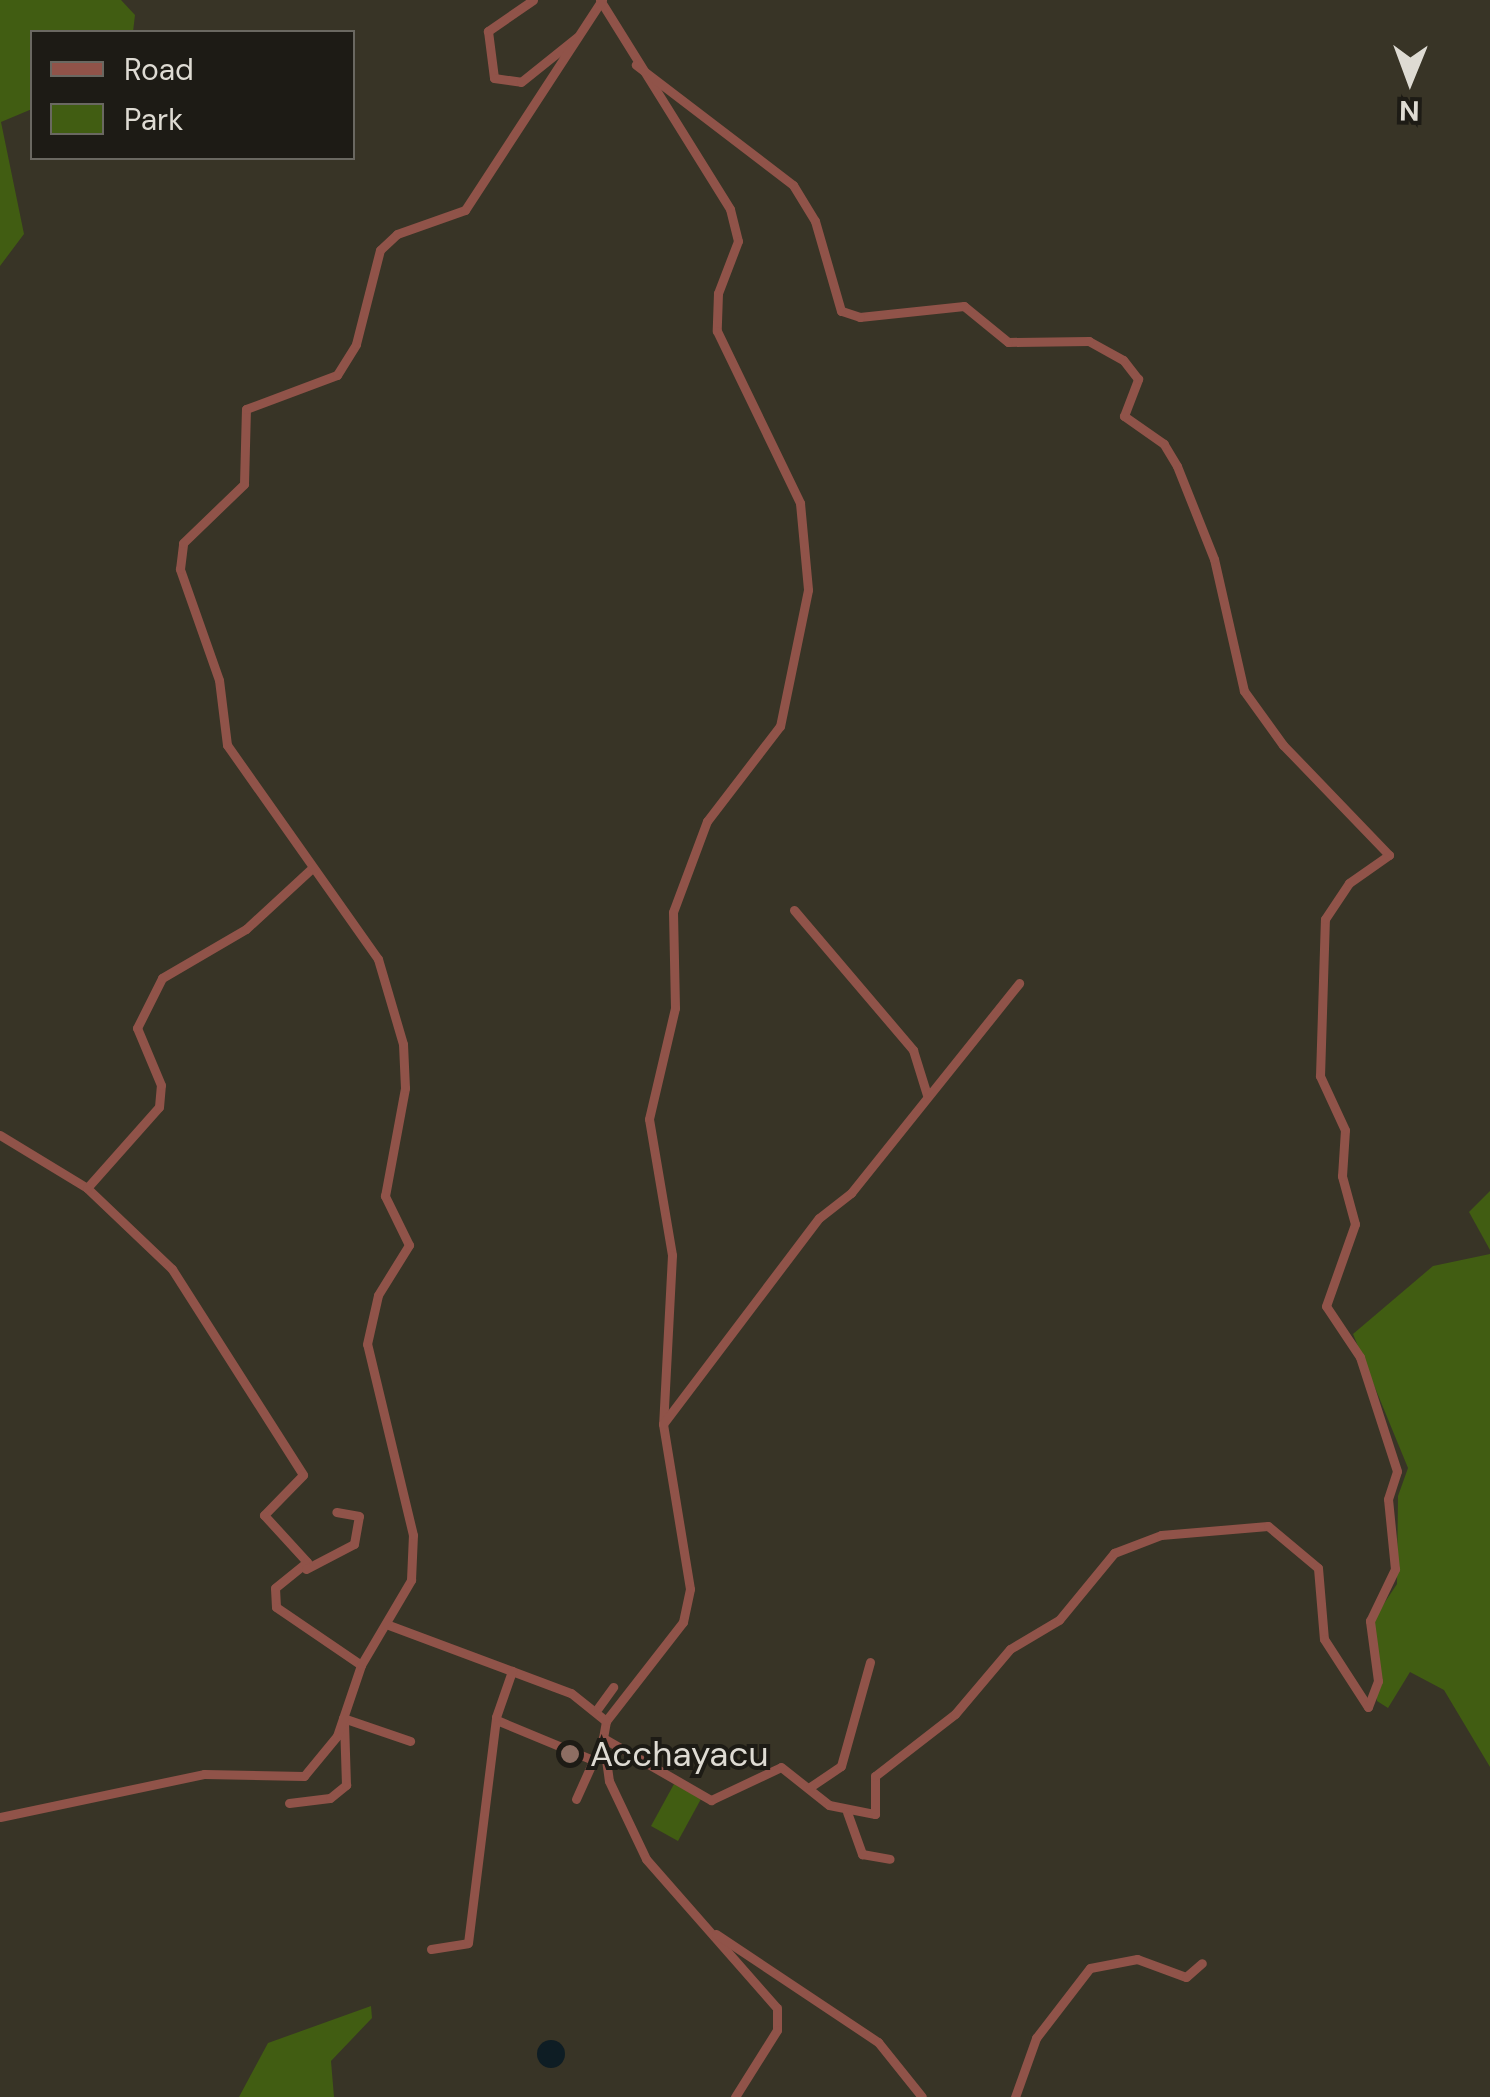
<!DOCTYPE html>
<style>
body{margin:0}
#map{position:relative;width:1490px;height:2097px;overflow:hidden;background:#383426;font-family:"DM Sans",sans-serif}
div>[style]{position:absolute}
.green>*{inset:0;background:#415d12}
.water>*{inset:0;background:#0e1d24}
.round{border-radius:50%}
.minor>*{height:9px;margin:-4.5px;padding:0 4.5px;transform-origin:4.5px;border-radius:4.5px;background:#905349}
.dots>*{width:28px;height:28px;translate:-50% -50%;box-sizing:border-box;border:5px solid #1d1b15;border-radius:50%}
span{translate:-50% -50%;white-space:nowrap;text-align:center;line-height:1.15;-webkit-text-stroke:8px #1d1b15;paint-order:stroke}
.poi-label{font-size:35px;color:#dedbd3}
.left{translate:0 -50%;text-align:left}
.legend{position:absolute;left:30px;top:30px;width:325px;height:130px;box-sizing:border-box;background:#1d1b15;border:2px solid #6a6861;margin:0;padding:12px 18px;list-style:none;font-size:30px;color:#dedbd3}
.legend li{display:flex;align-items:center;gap:20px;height:50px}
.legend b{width:50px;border:2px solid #6a6861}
.north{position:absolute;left:1360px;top:30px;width:100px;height:100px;-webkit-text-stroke:8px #1d1b15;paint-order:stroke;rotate:181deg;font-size:28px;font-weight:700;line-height:40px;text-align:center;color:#dedbd3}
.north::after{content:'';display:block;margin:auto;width:35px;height:45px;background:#dedbd3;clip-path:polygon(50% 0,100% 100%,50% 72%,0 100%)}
</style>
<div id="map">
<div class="green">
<div style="clip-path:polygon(0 0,121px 0,135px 15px,133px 32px,32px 32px,32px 109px,1px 122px,24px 234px,0 266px)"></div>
<div style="clip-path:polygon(1490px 1191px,1490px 1250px,1469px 1212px)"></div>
<div style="clip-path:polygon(1490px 1254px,1490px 1767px,1444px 1690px,1410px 1672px,1388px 1708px,1377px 1701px,1371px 1623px,1397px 1584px,1398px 1496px,1408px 1468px,1353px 1334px,1433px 1266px)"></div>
<div style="clip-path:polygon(674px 1784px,701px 1799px,678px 1841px,651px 1826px)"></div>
<div style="clip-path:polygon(371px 2006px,372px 2018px,331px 2061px,334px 2097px,239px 2097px,268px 2043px)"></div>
</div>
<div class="water">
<div class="round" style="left:537px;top:2040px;width:28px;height:28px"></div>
</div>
<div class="minor">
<div style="left:533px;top:0;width:55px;rotate:145.4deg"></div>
<div style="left:488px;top:31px;width:47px;rotate:82.7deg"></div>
<div style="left:494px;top:78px;width:27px;rotate:8deg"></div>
<div style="left:521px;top:82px;width:72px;rotate:-38.8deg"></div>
<div style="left:600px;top:0;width:246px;rotate:58.1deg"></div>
<div style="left:730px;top:209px;width:33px;rotate:76deg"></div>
<div style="left:738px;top:241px;width:56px;rotate:111deg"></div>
<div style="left:718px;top:293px;width:38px;rotate:92deg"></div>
<div style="left:717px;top:331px;width:191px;rotate:64.2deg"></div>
<div style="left:800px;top:503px;width:87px;rotate:84.7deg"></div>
<div style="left:808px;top:590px;width:139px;rotate:101.6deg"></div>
<div style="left:780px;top:726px;width:120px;rotate:127.5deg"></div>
<div style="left:707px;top:821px;width:97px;rotate:110.5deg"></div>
<div style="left:673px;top:912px;width:96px;rotate:88.8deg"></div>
<div style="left:675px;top:1008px;width:114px;rotate:103.2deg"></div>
<div style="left:649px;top:1119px;width:138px;rotate:80.4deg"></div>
<div style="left:672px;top:1255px;width:169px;rotate:93deg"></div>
<div style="left:663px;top:1424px;width:167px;rotate:80.7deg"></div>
<div style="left:690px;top:1589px;width:34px;rotate:102deg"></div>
<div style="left:683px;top:1622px;width:125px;rotate:127.9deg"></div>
<div style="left:606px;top:1721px;width:17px;rotate:100deg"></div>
<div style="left:603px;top:1738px;width:43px;rotate:82.1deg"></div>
<div style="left:609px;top:1781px;width:86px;rotate:64.6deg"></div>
<div style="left:646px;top:1859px;width:198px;rotate:48.7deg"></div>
<div style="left:777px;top:2008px;width:22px;rotate:90deg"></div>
<div style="left:777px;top:2030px;width:79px;rotate:122.1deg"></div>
<div style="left:794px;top:910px;width:184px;rotate:49.6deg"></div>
<div style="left:913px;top:1050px;width:47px;rotate:72.7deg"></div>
<div style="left:0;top:1135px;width:102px;rotate:31.3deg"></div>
<div style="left:87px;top:1188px;width:117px;rotate:43.6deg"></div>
<div style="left:172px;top:1269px;width:244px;rotate:57.5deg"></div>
<div style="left:303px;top:1475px;width:56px;rotate:134.3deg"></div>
<div style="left:264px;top:1515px;width:64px;rotate:47.5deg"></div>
<div style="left:307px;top:1562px;width:41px;rotate:140.9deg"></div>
<div style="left:275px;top:1588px;width:19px;rotate:87deg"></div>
<div style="left:276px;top:1607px;width:103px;rotate:34.3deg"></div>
<div style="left:87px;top:1188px;width:108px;rotate:-48.4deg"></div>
<div style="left:159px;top:1107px;width:22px;rotate:-85deg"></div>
<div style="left:161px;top:1085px;width:62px;rotate:-112.8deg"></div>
<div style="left:137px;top:1028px;width:56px;rotate:-63.4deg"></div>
<div style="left:162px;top:978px;width:97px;rotate:-30.3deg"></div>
<div style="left:246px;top:929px;width:88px;rotate:-42.7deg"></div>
<div style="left:663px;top:1424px;width:258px;rotate:-52.9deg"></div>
<div style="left:819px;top:1218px;width:41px;rotate:-38deg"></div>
<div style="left:851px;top:1193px;width:269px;rotate:-51.3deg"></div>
<div style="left:306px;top:1569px;width:54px;rotate:-27.5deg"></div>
<div style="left:354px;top:1544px;width:28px;rotate:-80deg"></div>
<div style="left:359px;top:1516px;width:23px;rotate:-170deg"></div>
<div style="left:386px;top:1624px;width:197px;rotate:20.5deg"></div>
<div style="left:571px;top:1693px;width:45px;rotate:38.7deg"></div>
<div style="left:598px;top:1708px;width:26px;rotate:-54deg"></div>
<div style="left:343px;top:1718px;width:71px;rotate:18.9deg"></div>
<div style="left:499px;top:1721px;width:102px;rotate:22.5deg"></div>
<div style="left:603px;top:1738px;width:125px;rotate:29.9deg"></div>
<div style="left:711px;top:1800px;width:77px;rotate:-25.2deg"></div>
<div style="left:781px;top:1767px;width:61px;rotate:38.4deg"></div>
<div style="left:829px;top:1805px;width:47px;rotate:11.1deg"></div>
<div style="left:875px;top:1814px;width:38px;rotate:-90deg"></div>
<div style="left:875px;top:1776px;width:101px;rotate:-37.8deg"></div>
<div style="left:955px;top:1714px;width:85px;rotate:-49.8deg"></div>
<div style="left:1010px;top:1649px;width:57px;rotate:-30.6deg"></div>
<div style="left:1059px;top:1620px;width:87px;rotate:-50.6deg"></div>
<div style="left:1114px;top:1553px;width:50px;rotate:-21deg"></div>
<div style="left:1161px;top:1535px;width:107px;rotate:-4.8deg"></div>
<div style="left:1268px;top:1526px;width:65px;rotate:40deg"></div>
<div style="left:1318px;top:1568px;width:71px;rotate:85.2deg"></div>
<div style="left:1324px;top:1639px;width:81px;rotate:57.1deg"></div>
<div style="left:1368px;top:1707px;width:28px;rotate:-69deg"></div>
<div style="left:1378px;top:1681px;width:61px;rotate:-97.6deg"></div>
<div style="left:1370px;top:1621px;width:58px;rotate:-64.3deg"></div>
<div style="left:1395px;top:1569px;width:70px;rotate:-95.7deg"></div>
<div style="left:1388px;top:1499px;width:29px;rotate:-72deg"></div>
<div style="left:1397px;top:1471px;width:120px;rotate:-108deg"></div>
<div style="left:1360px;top:1357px;width:61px;rotate:-123.7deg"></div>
<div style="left:1326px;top:1306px;width:87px;rotate:-70.5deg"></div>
<div style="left:1355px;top:1224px;width:50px;rotate:-105.2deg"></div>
<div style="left:1342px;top:1176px;width:46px;rotate:-86.3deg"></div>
<div style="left:1345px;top:1130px;width:60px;rotate:-114.8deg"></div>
<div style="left:1320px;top:1076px;width:157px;rotate:-88.2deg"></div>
<div style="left:1325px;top:919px;width:43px;rotate:-56.3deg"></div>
<div style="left:1349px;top:883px;width:49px;rotate:-35deg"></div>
<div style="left:1389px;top:855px;width:153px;rotate:-133.9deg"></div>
<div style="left:1283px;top:745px;width:67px;rotate:-125.8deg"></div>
<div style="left:1244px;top:691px;width:135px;rotate:-102.8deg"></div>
<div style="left:1214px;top:559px;width:100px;rotate:-111.7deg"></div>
<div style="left:1177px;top:466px;width:26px;rotate:-121deg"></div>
<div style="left:1164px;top:444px;width:49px;rotate:-145deg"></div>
<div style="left:1124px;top:416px;width:40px;rotate:-69deg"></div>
<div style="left:1138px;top:379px;width:24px;rotate:-128deg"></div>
<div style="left:1123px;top:360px;width:39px;rotate:-151deg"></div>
<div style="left:1089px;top:341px;width:81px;rotate:179.3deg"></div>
<div style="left:1008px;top:342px;width:57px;rotate:-140.7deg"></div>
<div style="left:964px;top:306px;width:105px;rotate:174deg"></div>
<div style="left:860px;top:317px;width:20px;rotate:-162deg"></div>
<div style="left:841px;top:311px;width:94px;rotate:-106.1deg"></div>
<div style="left:815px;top:221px;width:42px;rotate:-121.4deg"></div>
<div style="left:793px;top:185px;width:198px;rotate:-142.6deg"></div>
<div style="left:810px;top:1787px;width:37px;rotate:-34deg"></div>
<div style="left:841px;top:1766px;width:108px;rotate:-74.4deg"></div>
<div style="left:576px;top:1799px;width:44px;rotate:-65.8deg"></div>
<div style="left:289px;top:1803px;width:41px;rotate:-7deg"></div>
<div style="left:330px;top:1798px;width:21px;rotate:-39deg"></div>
<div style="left:346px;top:1785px;width:65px;rotate:-91.8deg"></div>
<div style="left:847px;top:1812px;width:45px;rotate:70.3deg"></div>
<div style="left:862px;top:1854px;width:28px;rotate:10deg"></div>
<div style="left:0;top:1817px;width:208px;rotate:-11.9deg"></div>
<div style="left:204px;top:1774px;width:100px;rotate:1.1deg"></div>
<div style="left:304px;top:1776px;width:52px;rotate:-50.5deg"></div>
<div style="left:337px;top:1736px;width:75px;rotate:-71.3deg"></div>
<div style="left:361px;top:1665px;width:99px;rotate:-59.5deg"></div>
<div style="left:411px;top:1580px;width:45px;rotate:-87.5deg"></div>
<div style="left:413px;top:1535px;width:196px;rotate:-103.5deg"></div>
<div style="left:367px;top:1344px;width:50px;rotate:-77.3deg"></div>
<div style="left:378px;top:1295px;width:59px;rotate:-58.2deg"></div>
<div style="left:409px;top:1245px;width:55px;rotate:-116.1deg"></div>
<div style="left:385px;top:1196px;width:110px;rotate:-79.5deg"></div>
<div style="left:405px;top:1088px;width:44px;rotate:-92.6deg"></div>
<div style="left:403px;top:1044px;width:89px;rotate:-106.4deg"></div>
<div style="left:378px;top:959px;width:262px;rotate:-125.2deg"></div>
<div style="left:227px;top:745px;width:65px;rotate:-97deg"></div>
<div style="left:219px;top:680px;width:118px;rotate:-109.4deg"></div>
<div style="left:180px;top:569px;width:26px;rotate:-83deg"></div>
<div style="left:183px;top:543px;width:85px;rotate:-44deg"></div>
<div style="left:244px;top:484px;width:75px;rotate:-88.5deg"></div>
<div style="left:246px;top:409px;width:97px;rotate:-20.5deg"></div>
<div style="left:337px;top:375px;width:36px;rotate:-58deg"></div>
<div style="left:356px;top:344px;width:97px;rotate:-75.7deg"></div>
<div style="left:380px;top:250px;width:23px;rotate:-43deg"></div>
<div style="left:397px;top:234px;width:72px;rotate:-19.4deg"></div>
<div style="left:465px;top:210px;width:251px;rotate:-56.9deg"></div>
<div style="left:716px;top:1934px;width:195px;rotate:33.7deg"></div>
<div style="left:878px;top:2042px;width:70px;rotate:51.3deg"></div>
<div style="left:431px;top:1949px;width:37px;rotate:-9deg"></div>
<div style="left:468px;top:1943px;width:228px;rotate:-82.9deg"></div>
<div style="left:496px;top:1717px;width:49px;rotate:-70.8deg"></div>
<div style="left:1015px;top:2097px;width:63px;rotate:-70.4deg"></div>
<div style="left:1036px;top:2038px;width:88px;rotate:-52.4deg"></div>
<div style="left:1090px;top:1968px;width:48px;rotate:-10.8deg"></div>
<div style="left:1137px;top:1959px;width:52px;rotate:20.2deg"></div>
<div style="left:1186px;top:1977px;width:21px;rotate:-41deg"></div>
</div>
<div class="dots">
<div style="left:570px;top:1754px;background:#8d6e63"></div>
</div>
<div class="poi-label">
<span class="left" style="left:590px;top:1754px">Acchayacu</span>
</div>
<ul class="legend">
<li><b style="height:12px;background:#905349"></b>Road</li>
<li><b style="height:28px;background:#415d12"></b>Park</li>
</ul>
<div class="north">N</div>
</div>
